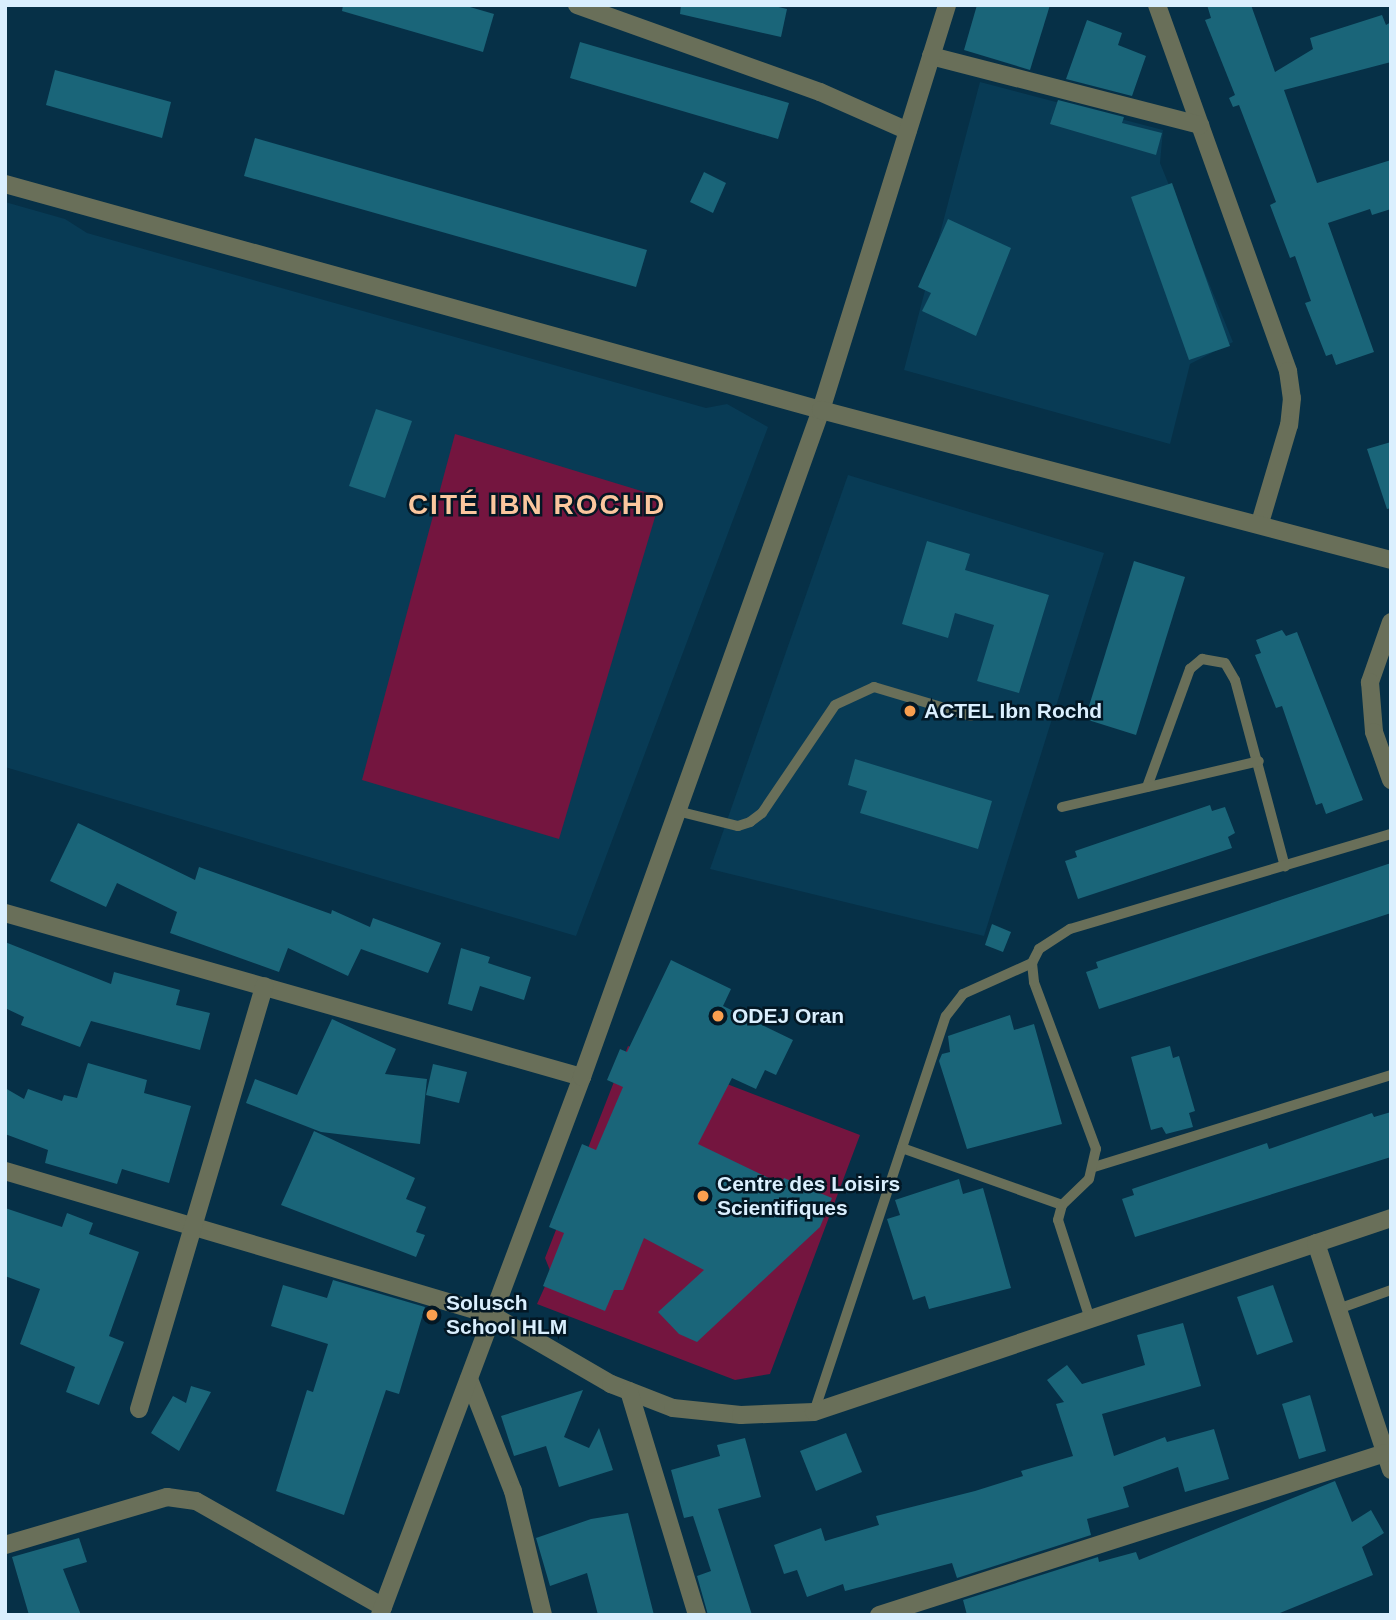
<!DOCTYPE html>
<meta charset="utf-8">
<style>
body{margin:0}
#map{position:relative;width:1396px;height:1620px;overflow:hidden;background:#063047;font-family:Helvetica,sans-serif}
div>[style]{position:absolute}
.built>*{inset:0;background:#083b55}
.green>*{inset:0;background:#74153f}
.building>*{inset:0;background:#1a6579}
.service>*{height:10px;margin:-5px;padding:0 5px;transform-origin:5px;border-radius:5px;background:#696f59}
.minor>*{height:18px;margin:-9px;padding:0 9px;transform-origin:9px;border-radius:9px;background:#696f59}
.tertiary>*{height:18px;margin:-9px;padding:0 9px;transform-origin:9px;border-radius:9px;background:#696f59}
.dots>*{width:19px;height:19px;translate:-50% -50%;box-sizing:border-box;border:4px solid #031724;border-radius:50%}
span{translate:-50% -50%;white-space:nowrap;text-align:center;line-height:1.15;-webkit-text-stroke:5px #031724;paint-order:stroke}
.poi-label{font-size:21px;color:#daeffe;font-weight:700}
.left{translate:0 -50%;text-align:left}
.district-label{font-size:28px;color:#fac69e;font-weight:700;letter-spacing:2px}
.frame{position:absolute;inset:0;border:7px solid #daeffe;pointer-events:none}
</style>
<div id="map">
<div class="built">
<div style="clip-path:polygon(980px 82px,1163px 130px,1160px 163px,1233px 342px,1190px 364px,1170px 444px,904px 370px)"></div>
<div style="clip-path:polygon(5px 202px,65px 219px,87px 233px,706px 408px,727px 404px,768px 427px,576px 936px,5px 767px)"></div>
<div style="clip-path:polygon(848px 475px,1104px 553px,984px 936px,710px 869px)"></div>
</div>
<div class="green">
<div style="clip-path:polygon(455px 434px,661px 497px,559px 839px,362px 780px)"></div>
<div style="clip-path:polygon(628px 1046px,860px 1135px,770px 1374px,735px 1380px,537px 1304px,551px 1273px,545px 1258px)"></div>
</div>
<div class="building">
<div style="clip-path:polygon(343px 5px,463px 5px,494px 14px,483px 52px,342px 11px)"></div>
<div style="clip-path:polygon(681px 5px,770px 5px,787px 9px,781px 37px,680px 14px)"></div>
<div style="clip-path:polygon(977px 5px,1050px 5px,1030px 70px,964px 50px)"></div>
<div style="clip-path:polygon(1207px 5px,1251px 5px,1275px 72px,1313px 49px,1310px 38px,1382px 15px,1386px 25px,1391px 22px,1391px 62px,1284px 90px,1317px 183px,1391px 160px,1391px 209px,1372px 215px,1370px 209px,1328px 223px,1374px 352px,1336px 365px,1332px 354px,1326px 356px,1305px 303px,1311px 301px,1295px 256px,1290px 258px,1270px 205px,1276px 202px,1239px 105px,1233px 107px,1229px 98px,1235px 95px,1205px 20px,1211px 18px)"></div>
<div style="clip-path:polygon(1087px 20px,1122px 33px,1118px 45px,1146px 56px,1132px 96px,1066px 79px)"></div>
<div style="clip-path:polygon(580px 42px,789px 103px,778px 139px,570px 78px)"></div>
<div style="clip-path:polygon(55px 70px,171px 102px,162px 138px,46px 105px)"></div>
<div style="clip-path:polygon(1058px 100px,1124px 117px,1122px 123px,1162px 133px,1156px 155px,1050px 124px)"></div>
<div style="clip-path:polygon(255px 138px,647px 250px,636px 287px,244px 176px)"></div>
<div style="clip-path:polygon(704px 172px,726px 183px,713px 213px,690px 202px)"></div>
<div style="clip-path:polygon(1172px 183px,1230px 346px,1189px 360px,1131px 197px)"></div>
<div style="clip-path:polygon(948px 219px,1011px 248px,976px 336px,922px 311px,931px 293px,918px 287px)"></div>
<div style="clip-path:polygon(376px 409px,412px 421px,385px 498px,349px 486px)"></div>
<div style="clip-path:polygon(1391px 442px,1391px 508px,1387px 509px,1367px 449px)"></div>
<div style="clip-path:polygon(927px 541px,970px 554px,965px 570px,1049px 595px,1019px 693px,977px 681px,994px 625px,955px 613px,948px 638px,902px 624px)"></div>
<div style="clip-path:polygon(1134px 561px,1185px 577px,1136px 735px,1085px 719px)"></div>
<div style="clip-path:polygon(1282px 630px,1286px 636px,1297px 632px,1363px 800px,1326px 814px,1322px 803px,1316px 805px,1282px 706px,1276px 708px,1255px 655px,1261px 653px,1256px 640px)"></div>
<div style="clip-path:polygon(855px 759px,992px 801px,978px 849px,860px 813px,867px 791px,848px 785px)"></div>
<div style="clip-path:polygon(1210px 805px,1212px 811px,1225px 807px,1235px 833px,1228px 837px,1232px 848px,1078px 899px,1065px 861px,1077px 857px,1075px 851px)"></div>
<div style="clip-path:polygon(78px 823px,195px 880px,199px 867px,331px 914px,332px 910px,370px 927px,373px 918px,441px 943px,428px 973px,361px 949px,348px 976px,288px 948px,279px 972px,170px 933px,177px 912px,117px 883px,106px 907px,50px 881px)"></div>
<div style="clip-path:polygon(1391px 863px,1391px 913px,1099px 1009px,1086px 972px,1098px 968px,1096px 962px)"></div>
<div style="clip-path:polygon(992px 924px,1011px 932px,1003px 952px,985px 945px)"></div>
<div style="clip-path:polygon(5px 942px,111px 984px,114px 972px,180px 990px,176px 1005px,210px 1013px,200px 1050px,91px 1021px,80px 1047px,21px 1025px,24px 1017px,5px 1008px)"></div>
<div style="clip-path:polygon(461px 948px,490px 957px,488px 963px,531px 977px,524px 1000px,480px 986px,472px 1011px,448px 1004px)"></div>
<div style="clip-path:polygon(671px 960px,731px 989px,723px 1006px,793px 1040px,776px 1075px,765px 1070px,756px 1089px,732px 1078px,698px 1144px,781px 1184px,784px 1178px,832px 1198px,820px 1227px,697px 1342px,679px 1334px,658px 1312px,704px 1270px,644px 1238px,623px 1290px,614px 1290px,605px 1311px,543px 1286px,564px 1233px,549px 1227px,582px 1144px,596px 1150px,623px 1087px,607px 1080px,620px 1049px,627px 1052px)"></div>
<div style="clip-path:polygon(1010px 1015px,1014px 1030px,1034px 1024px,1062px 1124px,967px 1149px,939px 1061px,942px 1054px,950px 1052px,948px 1036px)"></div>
<div style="clip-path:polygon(332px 1019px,396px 1049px,385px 1074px,427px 1079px,420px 1144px,321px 1132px,246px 1103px,255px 1079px,297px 1095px)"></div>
<div style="clip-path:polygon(1170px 1046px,1173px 1058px,1179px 1056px,1195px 1111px,1189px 1113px,1193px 1127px,1166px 1134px,1162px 1127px,1151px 1130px,1131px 1057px)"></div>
<div style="clip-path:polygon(88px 1063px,147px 1080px,144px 1093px,191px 1106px,169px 1183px,122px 1169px,117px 1184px,45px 1163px,48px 1150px,5px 1134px,5px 1088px,24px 1099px,28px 1089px,62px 1101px,64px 1095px,77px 1098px)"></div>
<div style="clip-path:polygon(433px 1064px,467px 1072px,459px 1103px,426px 1095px)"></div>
<div style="clip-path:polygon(1391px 1112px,1391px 1157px,1135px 1237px,1122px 1199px,1134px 1195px,1132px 1189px,1267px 1143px,1269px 1149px,1372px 1113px,1374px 1117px)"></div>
<div style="clip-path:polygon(314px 1131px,415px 1178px,406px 1199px,426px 1207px,416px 1232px,425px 1235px,416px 1257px,281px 1205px)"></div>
<div style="clip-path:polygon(959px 1179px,963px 1194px,983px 1188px,1011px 1288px,929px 1309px,925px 1296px,913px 1300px,887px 1219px,900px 1215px,895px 1200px)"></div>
<div style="clip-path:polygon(5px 1208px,62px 1227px,67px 1213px,93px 1223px,89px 1234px,139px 1252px,109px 1336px,124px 1342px,99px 1405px,66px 1392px,75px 1367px,20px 1344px,40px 1289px,5px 1276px)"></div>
<div style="clip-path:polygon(333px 1280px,425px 1307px,399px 1394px,386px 1390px,344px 1515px,276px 1491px,307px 1390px,313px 1392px,328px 1344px,271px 1326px,283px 1285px,327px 1298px)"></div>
<div style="clip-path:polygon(1273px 1285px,1293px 1342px,1257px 1355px,1237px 1297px)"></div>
<div style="clip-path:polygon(1183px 1323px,1201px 1386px,1102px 1414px,1114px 1456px,1165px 1437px,1167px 1442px,1214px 1429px,1229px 1479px,1185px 1492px,1178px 1467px,1123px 1487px,1129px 1507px,1087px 1519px,1091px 1535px,957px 1578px,952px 1563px,845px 1591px,843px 1584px,807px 1597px,797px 1570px,784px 1574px,774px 1545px,821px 1528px,825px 1541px,879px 1525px,876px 1516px,975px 1491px,1023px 1476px,1021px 1471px,1073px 1456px,1056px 1404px,1064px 1402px,1047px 1380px,1067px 1365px,1082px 1384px,1145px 1365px,1137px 1335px)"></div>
<div style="clip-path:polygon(191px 1386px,211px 1392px,179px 1451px,151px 1433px,173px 1396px,186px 1403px)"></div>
<div style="clip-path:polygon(583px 1390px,564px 1437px,589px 1448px,599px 1428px,613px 1470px,559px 1487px,546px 1446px,514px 1456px,501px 1416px)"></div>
<div style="clip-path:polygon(1310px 1395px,1326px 1451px,1299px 1459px,1282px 1404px)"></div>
<div style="clip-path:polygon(846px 1433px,862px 1472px,816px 1491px,800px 1451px)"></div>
<div style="clip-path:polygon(745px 1438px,761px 1497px,718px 1509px,752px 1615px,708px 1615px,697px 1576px,711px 1571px,693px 1516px,684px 1518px,671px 1470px,720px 1456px,717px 1445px)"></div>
<div style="clip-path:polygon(1335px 1481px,1352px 1522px,1371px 1510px,1384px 1533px,1362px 1547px,1373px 1575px,1275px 1615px,967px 1615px,963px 1600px,1098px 1557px,1099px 1562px,1136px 1552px,1139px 1560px)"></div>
<div style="clip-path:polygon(628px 1513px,654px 1615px,598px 1615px,587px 1573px,550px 1586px,536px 1538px,591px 1519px)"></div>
<div style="clip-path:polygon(79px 1538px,87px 1562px,63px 1569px,81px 1615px,29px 1615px,12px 1557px)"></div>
</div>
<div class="service">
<div style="left:1147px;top:787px;width:126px;rotate:-70deg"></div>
<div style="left:1190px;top:669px;width:16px;rotate:-40deg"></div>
<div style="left:1202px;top:659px;width:23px;rotate:10deg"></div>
<div style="left:1225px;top:663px;width:20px;rotate:60deg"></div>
<div style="left:1235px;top:680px;width:193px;rotate:75deg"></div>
<div style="left:1062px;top:807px;width:202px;rotate:-13.1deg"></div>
<div style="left:677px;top:811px;width:63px;rotate:13.8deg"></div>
<div style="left:738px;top:826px;width:13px;rotate:-18deg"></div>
<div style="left:750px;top:822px;width:15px;rotate:-37deg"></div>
<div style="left:762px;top:813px;width:130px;rotate:-55.9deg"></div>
<div style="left:835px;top:705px;width:43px;rotate:-24.8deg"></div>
<div style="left:874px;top:687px;width:101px;rotate:16.6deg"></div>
<div style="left:902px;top:1148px;width:170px;rotate:19.6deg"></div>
<div style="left:1094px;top:1167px;width:311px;rotate:-17.2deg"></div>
<div style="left:1338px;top:1309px;width:56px;rotate:-19.7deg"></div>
<div style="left:1090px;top:1319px;width:104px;rotate:-107.9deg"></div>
<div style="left:1058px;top:1220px;width:16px;rotate:-75deg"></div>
<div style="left:1062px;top:1205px;width:37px;rotate:-44deg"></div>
<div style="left:1089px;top:1179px;width:31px;rotate:-77deg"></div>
<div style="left:1096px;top:1149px;width:178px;rotate:-110.4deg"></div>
<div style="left:1034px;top:982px;width:19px;rotate:-96deg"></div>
<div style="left:1032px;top:963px;width:16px;rotate:-63deg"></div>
<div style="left:1039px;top:949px;width:37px;rotate:-33deg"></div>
<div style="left:1070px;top:929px;width:335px;rotate:-16.5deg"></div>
<div style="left:814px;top:1412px;width:417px;rotate:-71.6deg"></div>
<div style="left:946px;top:1016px;width:28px;rotate:-52deg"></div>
<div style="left:963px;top:994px;width:76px;rotate:-24.2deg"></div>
</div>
<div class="minor">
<div style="left:577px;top:5px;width:258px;rotate:19.7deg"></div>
<div style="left:820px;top:92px;width:96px;rotate:23.9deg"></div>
<div style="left:1157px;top:5px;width:389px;rotate:70.3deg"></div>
<div style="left:1288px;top:371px;width:27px;rotate:82deg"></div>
<div style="left:1292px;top:398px;width:27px;rotate:96deg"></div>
<div style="left:1289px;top:425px;width:102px;rotate:106.5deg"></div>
<div style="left:931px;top:56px;width:278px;rotate:14.4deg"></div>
<div style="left:1391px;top:622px;width:64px;rotate:109.3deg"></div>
<div style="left:1370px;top:682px;width:50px;rotate:85.4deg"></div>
<div style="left:1374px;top:732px;width:51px;rotate:70.5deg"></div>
<div style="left:5px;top:913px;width:600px;rotate:15.87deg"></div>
<div style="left:5px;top:1171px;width:508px;rotate:16.47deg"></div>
<div style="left:492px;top:1315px;width:138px;rotate:30.1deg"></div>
<div style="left:611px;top:1384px;width:66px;rotate:21.2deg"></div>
<div style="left:673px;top:1408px;width:68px;rotate:5.9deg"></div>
<div style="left:741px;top:1415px;width:73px;rotate:-2.4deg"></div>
<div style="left:814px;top:1412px;width:609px;rotate:-18.58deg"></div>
<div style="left:1316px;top:1243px;width:239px;rotate:71.7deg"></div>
<div style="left:469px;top:1379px;width:120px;rotate:68.6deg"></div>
<div style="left:513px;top:1491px;width:128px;rotate:76.4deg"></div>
<div style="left:629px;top:1391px;width:234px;rotate:73.1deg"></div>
<div style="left:139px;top:1409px;width:441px;rotate:-73.5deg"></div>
<div style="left:5px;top:1545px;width:169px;rotate:-16.5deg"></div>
<div style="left:167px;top:1497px;width:29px;rotate:8deg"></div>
<div style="left:196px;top:1501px;width:215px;rotate:29.5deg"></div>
<div style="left:380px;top:1615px;width:575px;rotate:-69.42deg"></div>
<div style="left:582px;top:1077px;width:709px;rotate:-70.29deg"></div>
<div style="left:821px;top:410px;width:424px;rotate:-72.7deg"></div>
<div style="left:879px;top:1615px;width:531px;rotate:-17.75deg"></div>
</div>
<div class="tertiary">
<div style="left:5px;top:184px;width:847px;rotate:15.48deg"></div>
<div style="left:821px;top:410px;width:589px;rotate:14.74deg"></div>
</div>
<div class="dots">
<div style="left:910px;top:711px;background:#fa9f4f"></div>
<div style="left:718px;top:1016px;background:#fa9f4f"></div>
<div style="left:703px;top:1196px;background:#fa9f4f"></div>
<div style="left:432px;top:1315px;background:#fa9f4f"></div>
</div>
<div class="poi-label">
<span class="left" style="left:924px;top:711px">ACTEL Ibn Rochd</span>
<span class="left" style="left:732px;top:1016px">ODEJ Oran</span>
<span class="left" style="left:717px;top:1196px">Centre des Loisirs<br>Scientifiques</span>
<span class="left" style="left:446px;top:1315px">Solusch<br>School HLM</span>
</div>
<div class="district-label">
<span style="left:537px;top:505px">CITÉ IBN ROCHD</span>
</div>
<div class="frame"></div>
</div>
